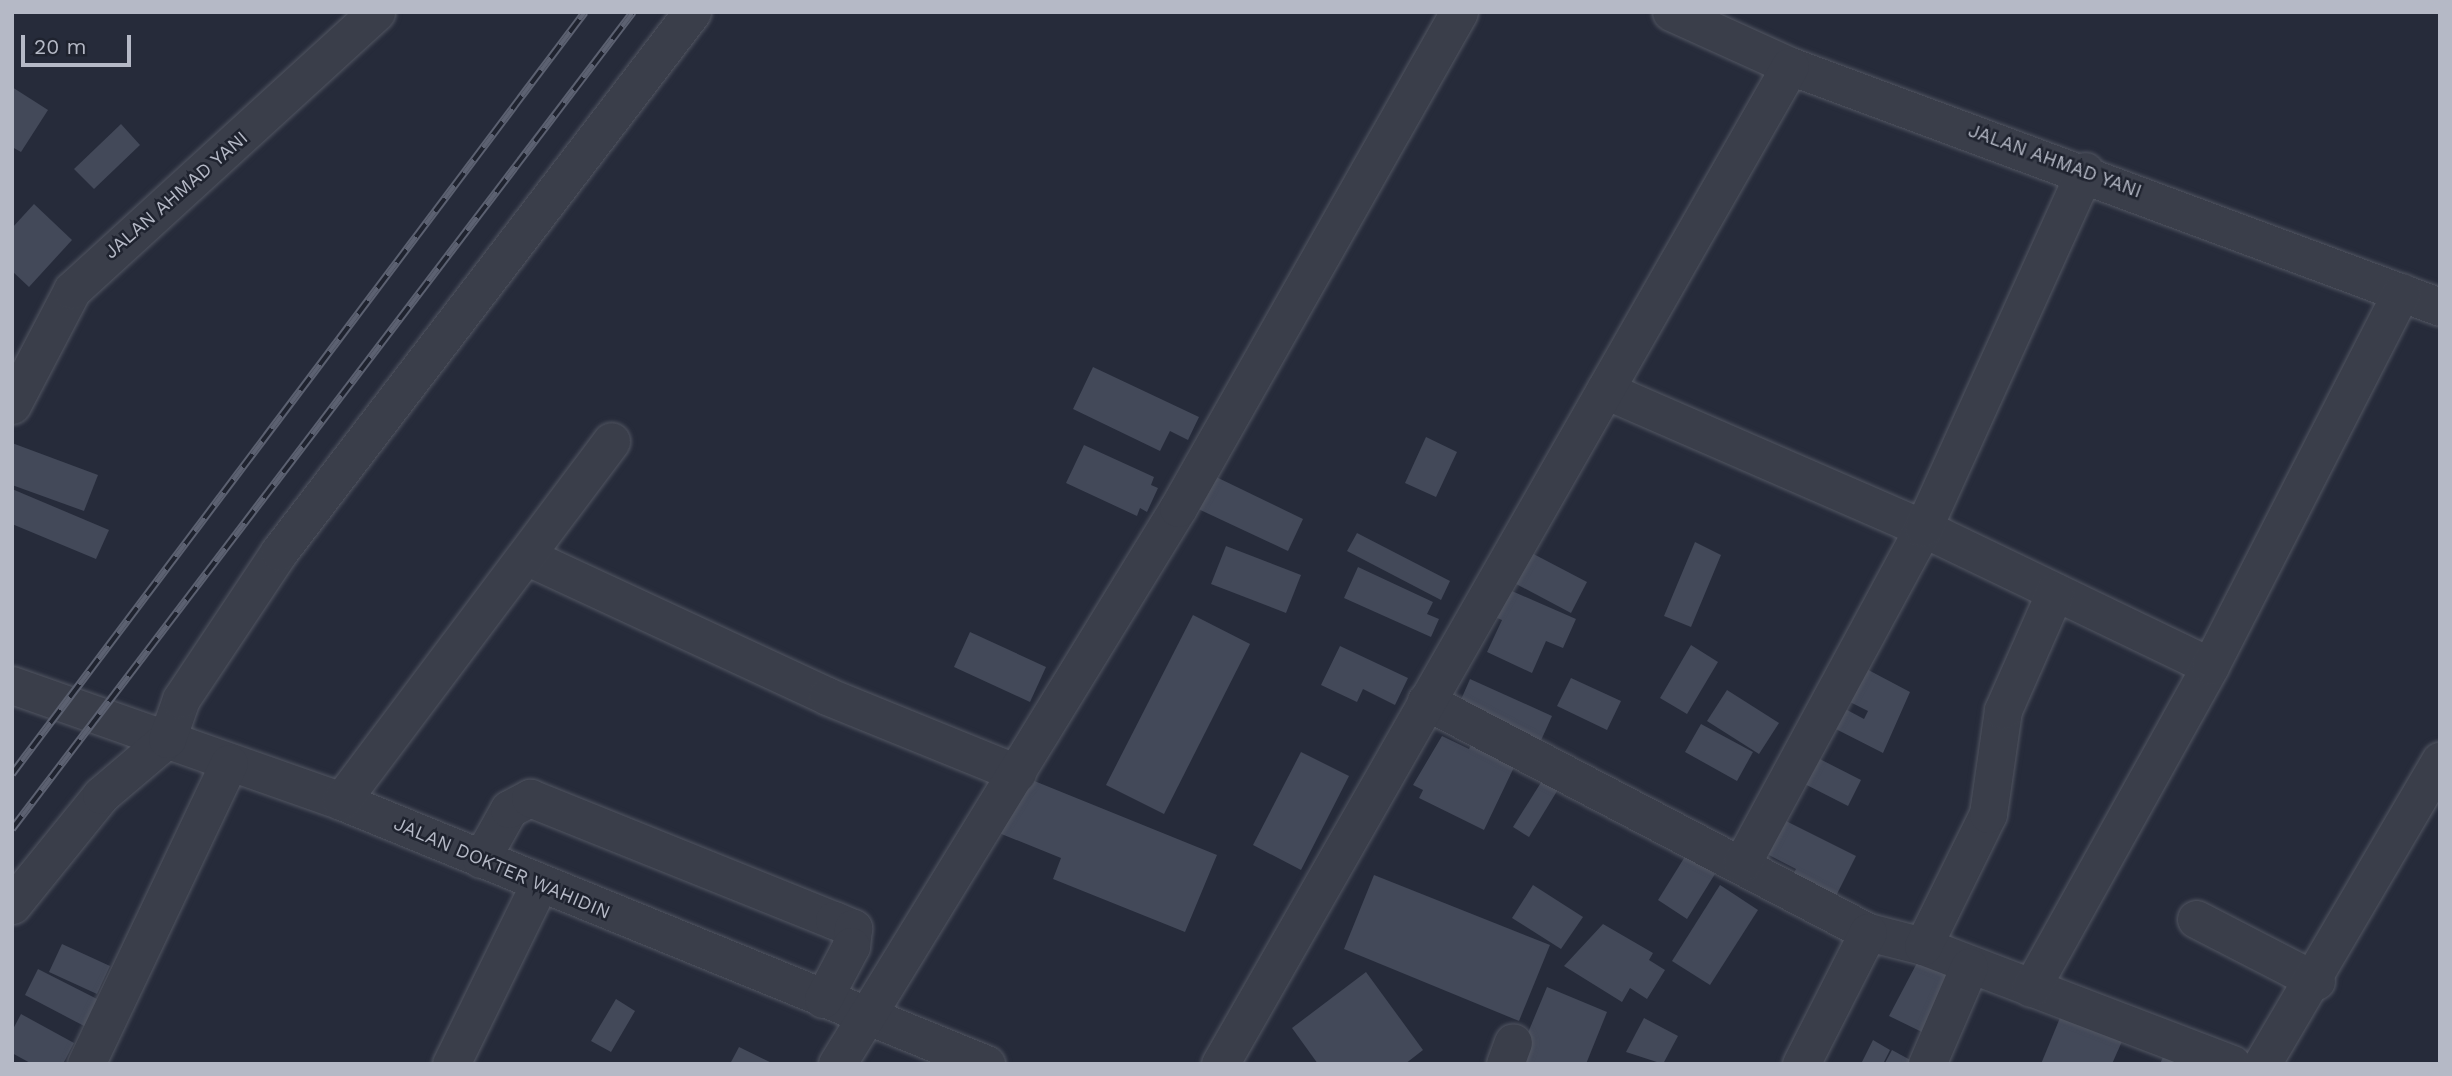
<!DOCTYPE html>
<style>
body{margin:0}
#map{position:relative;width:2452px;height:1076px;overflow:hidden;background:#262b3a;font-family:"Work Sans",sans-serif}
div>[style]{position:absolute}
.building>*{inset:0;background:#434959}
.roads{filter:drop-shadow(0 0 2px #525662) drop-shadow(0 0 2px #525662)}
.minor>*{height:37px;margin:-18.5px;padding:0 18.5px;transform-origin:18.5px;border-radius:18.5px;background:#3a3e4a}
.rail>*{height:8px;margin-top:-4px;transform-origin:0;background:repeating-linear-gradient(90deg,#1f232f 0 16px,#5c6171 0 32px);box-sizing:border-box;border-block:2px solid #5c6171}
span{translate:-50% -50%;white-space:nowrap;text-align:center;line-height:1.15;-webkit-text-stroke:5px #1f232f;paint-order:stroke}
.street-label{font-size:19px;color:#b5b9c6}
.frame{position:absolute;inset:0;border:14px solid #b5b9c6;pointer-events:none}
.scale{position:absolute;left:21px;top:35px;width:110px;height:32px;box-sizing:border-box;border:4px solid #b5b9c6;border-top:0;padding-left:9px;font-size:21px;line-height:24px;white-space:nowrap;color:#b5b9c6;-webkit-text-stroke:5px #1f232f;paint-order:stroke}
</style>
<div id="map">
<div class="building">
<div style="clip-path:polygon(12px 87px,48px 110px,21px 152px,12px 147px)"></div>
<div style="clip-path:polygon(121px 124px,140px 145px,94px 189px,74px 169px)"></div>
<div style="clip-path:polygon(34px 204px,72px 240px,29px 287px,12px 271px,12px 228px)"></div>
<div style="clip-path:polygon(1093px 367px,1199px 417px,1188px 440px,1170px 431px,1160px 451px,1073px 409px)"></div>
<div style="clip-path:polygon(1426px 437px,1457px 452px,1436px 497px,1405px 483px)"></div>
<div style="clip-path:polygon(12px 443px,98px 475px,84px 511px,12px 485px)"></div>
<div style="clip-path:polygon(1084px 445px,1154px 477px,1151px 485px,1158px 488px,1147px 512px,1140px 508px,1137px 516px,1066px 483px)"></div>
<div style="clip-path:polygon(1210px 474px,1303px 519px,1288px 551px,1194px 507px)"></div>
<div style="clip-path:polygon(12px 489px,109px 530px,96px 559px,12px 524px)"></div>
<div style="clip-path:polygon(1357px 533px,1450px 581px,1441px 600px,1347px 551px)"></div>
<div style="clip-path:polygon(1695px 542px,1721px 555px,1691px 627px,1664px 616px)"></div>
<div style="clip-path:polygon(1226px 546px,1301px 575px,1286px 613px,1211px 584px)"></div>
<div style="clip-path:polygon(1520px 547px,1587px 582px,1571px 613px,1505px 578px)"></div>
<div style="clip-path:polygon(1358px 567px,1433px 602px,1427px 614px,1439px 619px,1431px 637px,1344px 598px)"></div>
<div style="clip-path:polygon(1496px 584px,1576px 619px,1563px 648px,1546px 641px,1532px 673px,1487px 652px,1502px 620px,1483px 612px)"></div>
<div style="clip-path:polygon(1193px 615px,1250px 644px,1164px 814px,1106px 785px)"></div>
<div style="clip-path:polygon(970px 632px,1046px 667px,1030px 702px,954px 667px)"></div>
<div style="clip-path:polygon(1691px 645px,1718px 662px,1687px 714px,1660px 698px)"></div>
<div style="clip-path:polygon(1340px 646px,1408px 678px,1395px 705px,1363px 689px,1357px 702px,1321px 685px)"></div>
<div style="clip-path:polygon(1857px 664px,1910px 692px,1883px 753px,1824px 723px,1834px 703px,1864px 719px,1868px 711px,1840px 697px)"></div>
<div style="clip-path:polygon(1571px 678px,1621px 701px,1607px 730px,1557px 706px)"></div>
<div style="clip-path:polygon(1470px 679px,1552px 716px,1538px 747px,1456px 711px)"></div>
<div style="clip-path:polygon(1727px 690px,1779px 723px,1759px 754px,1707px 721px)"></div>
<div style="clip-path:polygon(1701px 724px,1753px 752px,1737px 781px,1685px 752px)"></div>
<div style="clip-path:polygon(1442px 736px,1469px 749px,1473px 741px,1517px 761px,1484px 830px,1419px 798px,1423px 790px,1413px 785px)"></div>
<div style="clip-path:polygon(1301px 752px,1349px 776px,1301px 870px,1253px 845px)"></div>
<div style="clip-path:polygon(1806px 752px,1861px 780px,1848px 806px,1793px 778px)"></div>
<div style="clip-path:polygon(1547px 773px,1562px 783px,1529px 837px,1513px 827px)"></div>
<div style="clip-path:polygon(1022px 776px,1217px 855px,1185px 932px,1053px 879px,1061px 858px,999px 833px)"></div>
<div style="clip-path:polygon(1782px 819px,1856px 856px,1833px 902px,1790px 880px,1796px 869px,1765px 853px)"></div>
<div style="clip-path:polygon(1686px 855px,1715px 874px,1687px 919px,1658px 900px)"></div>
<div style="clip-path:polygon(1374px 875px,1550px 945px,1519px 1021px,1344px 949px)"></div>
<div style="clip-path:polygon(1533px 885px,1583px 917px,1561px 949px,1512px 918px)"></div>
<div style="clip-path:polygon(1720px 885px,1758px 910px,1710px 985px,1672px 961px)"></div>
<div style="clip-path:polygon(1603px 924px,1653px 953px,1649px 960px,1665px 970px,1647px 999px,1630px 988px,1622px 1002px,1564px 966px)"></div>
<div style="clip-path:polygon(62px 944px,110px 966px,97px 994px,49px 972px)"></div>
<div style="clip-path:polygon(1918px 961px,1956px 980px,1928px 1035px,1889px 1016px)"></div>
<div style="clip-path:polygon(38px 969px,99px 1000px,86px 1027px,25px 995px)"></div>
<div style="clip-path:polygon(1366px 972px,1423px 1050px,1405px 1064px,1318px 1064px,1292px 1028px)"></div>
<div style="clip-path:polygon(1547px 987px,1607px 1012px,1586px 1064px,1515px 1064px)"></div>
<div style="clip-path:polygon(616px 999px,635px 1011px,611px 1052px,591px 1041px)"></div>
<div style="clip-path:polygon(2062px 1013px,2123px 1039px,2112px 1064px,2041px 1064px)"></div>
<div style="clip-path:polygon(21px 1014px,74px 1043px,63px 1064px,32px 1064px,12px 1053px,12px 1031px)"></div>
<div style="clip-path:polygon(1644px 1018px,1678px 1036px,1663px 1064px,1626px 1052px)"></div>
<div style="clip-path:polygon(1873px 1040px,1890px 1050px,1883px 1064px,1861px 1064px)"></div>
<div style="clip-path:polygon(739px 1047px,774px 1064px,730px 1064px)"></div>
<div style="clip-path:polygon(1892px 1050px,1914px 1062px,1914px 1064px,1885px 1063px)"></div>
<div style="clip-path:polygon(2166px 1050px,2182px 1064px,2160px 1064px)"></div>
</div>
<div class="roads">
<div class="minor">
<div style="left:1671px;top:12px;width:131px;rotate:24.4deg"></div>
<div style="left:1790px;top:66px;width:693px;rotate:20.34deg"></div>
<div style="left:1605px;top:390px;width:347px;rotate:23.5deg"></div>
<div style="left:1923px;top:528px;width:318px;rotate:25.7deg"></div>
<div style="left:12px;top:405px;width:130px;rotate:-62.4deg"></div>
<div style="left:72px;top:290px;width:412px;rotate:-42.4deg"></div>
<div style="left:528px;top:557px;width:330px;rotate:24.9deg"></div>
<div style="left:827px;top:696px;width:205px;rotate:22.1deg"></div>
<div style="left:12px;top:685px;width:349px;rotate:19.4deg"></div>
<div style="left:341px;top:801px;width:697px;rotate:22.18deg"></div>
<div style="left:1426px;top:701px;width:499px;rotate:27.6deg"></div>
<div style="left:1868px;top:932px;width:57px;rotate:14.3deg"></div>
<div style="left:1923px;top:946px;width:331px;rotate:20.9deg"></div>
<div style="left:341px;top:801px;width:450px;rotate:-53.1deg"></div>
<div style="left:481px;top:859px;width:57px;rotate:-60.8deg"></div>
<div style="left:509px;top:809px;width:24px;rotate:-28deg"></div>
<div style="left:530px;top:798px;width:328px;rotate:21.9deg"></div>
<div style="left:834px;top:920px;width:21px;rotate:23deg"></div>
<div style="left:853px;top:928px;width:18px;rotate:96deg"></div>
<div style="left:851px;top:946px;width:60px;rotate:117.8deg"></div>
<div style="left:1742px;top:863px;width:381px;rotate:-61.6deg"></div>
<div style="left:1923px;top:528px;width:392px;rotate:-65.6deg"></div>
<div style="left:12px;top:905px;width:141px;rotate:-51deg"></div>
<div style="left:101px;top:795px;width:87px;rotate:-40.3deg"></div>
<div style="left:167px;top:739px;width:42px;rotate:-70.7deg"></div>
<div style="left:181px;top:699px;width:177px;rotate:-56.3deg"></div>
<div style="left:279px;top:552px;width:680px;rotate:-52.59deg"></div>
<div style="left:2196px;top:919px;width:135px;rotate:27.3deg"></div>
<div style="left:1923px;top:946px;width:147px;rotate:-63.8deg"></div>
<div style="left:1988px;top:814px;width:105px;rotate:-81.8deg"></div>
<div style="left:2003px;top:710px;width:129px;rotate:-66.2deg"></div>
<div style="left:2031px;top:988px;width:368px;rotate:-60.9deg"></div>
<div style="left:2210px;top:666px;width:420px;rotate:-62.9deg"></div>
<div style="left:86px;top:1064px;width:333px;rotate:-64.6deg"></div>
<div style="left:451px;top:1064px;width:200px;rotate:-63.9deg"></div>
<div style="left:837px;top:1064px;width:652px;rotate:-58.48deg"></div>
<div style="left:1178px;top:508px;width:570px;rotate:-60.47deg"></div>
<div style="left:1220px;top:1064px;width:1149px;rotate:-60.27deg"></div>
<div style="left:1505px;top:1064px;width:23px;rotate:-70deg"></div>
<div style="left:1801px;top:1064px;width:148px;rotate:-63.1deg"></div>
<div style="left:1927px;top:1064px;width:106px;rotate:-66.6deg"></div>
<div style="left:2262px;top:1064px;width:352px;rotate:-59.6deg"></div>
</div>
</div>
<div class="rail">
<div style="left:12px;top:774px;width:953px;rotate:-53.06deg"></div>
<div style="left:12px;top:829px;width:1026px;rotate:-52.76deg"></div>
</div>
<div class="street-label">
<span style="left:2055px;top:161px;rotate:20deg">JALAN AHMAD YANI</span>
<span style="left:176px;top:195px;rotate:-41deg">JALAN AHMAD YANI</span>
<span style="left:502px;top:868px;rotate:23deg">JALAN DOKTER WAHIDIN</span>
</div>
<div class="frame"></div>
<div class="scale">20 m</div>
</div>
